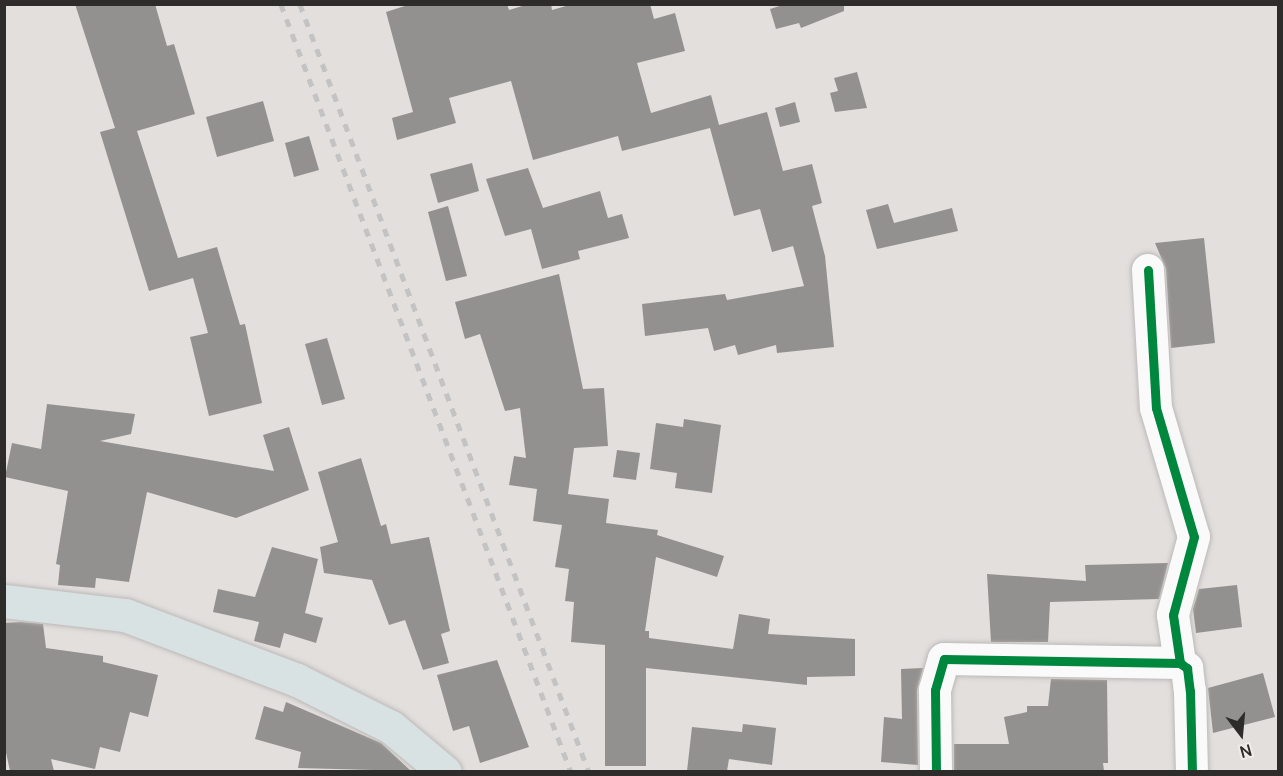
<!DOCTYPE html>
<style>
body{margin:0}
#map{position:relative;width:1283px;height:776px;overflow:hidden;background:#e2dfdd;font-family:Manrope,sans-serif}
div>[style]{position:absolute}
.building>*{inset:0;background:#93918f}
.roads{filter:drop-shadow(0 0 2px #bcb9b8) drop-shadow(0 0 2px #bcb9b8)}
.minor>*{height:32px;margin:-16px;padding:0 16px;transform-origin:16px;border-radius:16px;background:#fbfafa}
.major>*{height:33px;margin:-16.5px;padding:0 16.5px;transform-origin:16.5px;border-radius:16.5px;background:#d9e2e2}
.rail>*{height:4.5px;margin-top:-2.25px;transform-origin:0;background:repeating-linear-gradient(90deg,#c3c3c3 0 8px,transparent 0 16px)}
.cycleway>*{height:9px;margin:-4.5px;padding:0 4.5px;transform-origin:4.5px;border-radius:4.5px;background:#00873e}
span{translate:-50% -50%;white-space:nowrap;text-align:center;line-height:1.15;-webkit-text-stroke:6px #f1ece8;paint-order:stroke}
.frame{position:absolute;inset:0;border:6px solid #2e2c2b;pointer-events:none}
.north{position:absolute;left:1211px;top:704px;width:60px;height:60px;-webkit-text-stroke:4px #f1ece8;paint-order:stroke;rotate:164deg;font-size:16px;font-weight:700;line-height:24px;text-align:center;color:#2e2c2b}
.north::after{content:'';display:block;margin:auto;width:21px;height:27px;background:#2e2c2b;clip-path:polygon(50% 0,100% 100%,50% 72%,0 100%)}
</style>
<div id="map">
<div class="building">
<div style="clip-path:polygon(75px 4px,155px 4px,167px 46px,174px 44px,195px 114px,137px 131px,178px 258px,217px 247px,240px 325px,245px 324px,262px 403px,209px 416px,190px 337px,208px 333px,193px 278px,149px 291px,100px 132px,115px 128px)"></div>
<div style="clip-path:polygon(411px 4px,507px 4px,509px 10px,529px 4px,551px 4px,552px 10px,573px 4px,650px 4px,654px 19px,675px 13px,685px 51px,637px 63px,651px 113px,711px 95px,719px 125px,767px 112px,783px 171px,812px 164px,822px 203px,812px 206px,825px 256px,834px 347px,777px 353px,776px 345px,738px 355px,735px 345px,714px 351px,708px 328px,645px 336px,642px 304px,725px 294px,727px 300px,804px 286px,793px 246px,772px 252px,760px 209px,734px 216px,710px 128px,622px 151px,618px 136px,533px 160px,511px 81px,449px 98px,456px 123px,397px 140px,392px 118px,413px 112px,386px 12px)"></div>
<div style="clip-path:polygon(786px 4px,844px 4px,844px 11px,801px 28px,799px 23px,776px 29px,770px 9px)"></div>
<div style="clip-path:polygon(857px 72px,867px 108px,835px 112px,830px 93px,838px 91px,834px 78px)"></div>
<div style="clip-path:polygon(263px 101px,274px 141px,217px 157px,206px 117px)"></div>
<div style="clip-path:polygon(795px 102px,800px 122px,780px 127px,775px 108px)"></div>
<div style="clip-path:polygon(309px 136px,319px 170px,294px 177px,285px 143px)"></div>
<div style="clip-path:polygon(472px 163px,479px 191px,438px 203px,430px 174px)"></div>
<div style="clip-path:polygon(528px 168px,543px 208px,600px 191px,608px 218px,622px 214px,629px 238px,578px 251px,580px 259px,542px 269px,531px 229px,505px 236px,486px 179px)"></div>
<div style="clip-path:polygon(888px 204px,894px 223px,952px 208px,958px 231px,877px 249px,866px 210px)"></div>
<div style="clip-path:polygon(448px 206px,467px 276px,446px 281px,428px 212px)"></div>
<div style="clip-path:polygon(1204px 238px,1215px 343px,1171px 348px,1166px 269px,1155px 243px)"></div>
<div style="clip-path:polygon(559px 274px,583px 389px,604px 388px,608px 446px,574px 448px,568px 494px,609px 499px,606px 523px,658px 530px,657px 535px,724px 556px,717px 577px,656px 557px,645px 631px,649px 631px,649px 638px,733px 649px,739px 614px,770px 619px,768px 634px,855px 639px,855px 676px,807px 677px,807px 685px,646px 668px,646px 766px,605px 766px,605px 645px,571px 642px,574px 602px,565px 601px,569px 569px,555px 567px,562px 525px,533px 521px,537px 489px,509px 485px,514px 456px,526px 458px,520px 408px,505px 411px,480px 334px,465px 339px,455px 302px)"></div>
<div style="clip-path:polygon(327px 338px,345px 399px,322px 405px,305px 344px)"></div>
<div style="clip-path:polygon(47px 404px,135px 414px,131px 434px,100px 441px,274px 471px,263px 435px,289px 427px,309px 490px,236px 518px,147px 492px,129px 582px,96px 578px,95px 588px,58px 585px,60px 565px,56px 564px,68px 491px,5px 477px,12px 443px,41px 449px)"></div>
<div style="clip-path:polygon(684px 419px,721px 425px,712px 493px,675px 488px,677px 473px,650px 469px,656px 423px,683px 427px)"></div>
<div style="clip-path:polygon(617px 450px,640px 453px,636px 480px,613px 477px)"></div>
<div style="clip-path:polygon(361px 458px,381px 526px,386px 524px,391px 544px,429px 537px,450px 631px,441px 634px,449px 663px,423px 670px,405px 620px,389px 625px,372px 580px,324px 573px,320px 547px,338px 542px,318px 472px)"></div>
<div style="clip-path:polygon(272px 547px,318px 559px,305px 613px,323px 618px,316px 643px,284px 633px,280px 648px,254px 641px,259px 622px,213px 612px,218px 589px,255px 597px)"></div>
<div style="clip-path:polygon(1168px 563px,1159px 599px,1050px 602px,1048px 642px,991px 642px,987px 574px,1086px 581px,1085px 565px)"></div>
<div style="clip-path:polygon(1237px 585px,1242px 627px,1196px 633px,1193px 609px,1199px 589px)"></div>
<div style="clip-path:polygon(21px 622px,43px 624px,46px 648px,103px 656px,103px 662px,158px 675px,148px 717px,130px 712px,120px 752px,100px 747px,95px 769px,51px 759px,54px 771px,10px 771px,4px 743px,4px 623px)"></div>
<div style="clip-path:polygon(497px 660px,529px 747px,480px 763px,469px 726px,453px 731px,437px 675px)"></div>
<div style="clip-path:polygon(923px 668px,917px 690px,918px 765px,881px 762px,884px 717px,902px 719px,901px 669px)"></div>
<div style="clip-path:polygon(1263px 673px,1275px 717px,1213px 733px,1208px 688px)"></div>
<div style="clip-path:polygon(1051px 679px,1107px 680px,1108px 763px,1103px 763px,1104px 771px,954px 771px,954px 744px,1009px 744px,1004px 717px,1027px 712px,1027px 706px,1048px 706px)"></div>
<div style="clip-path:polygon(286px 702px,381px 743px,411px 771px,298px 768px,301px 752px,255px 739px,264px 706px,283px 712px)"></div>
<div style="clip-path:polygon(743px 724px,776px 728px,772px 765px,729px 759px,727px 771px,687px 771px,692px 727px,742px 732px)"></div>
</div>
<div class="roads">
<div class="minor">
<div style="left:1148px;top:270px;width:138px;rotate:86.7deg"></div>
<div style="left:1156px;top:408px;width:134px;rotate:73.6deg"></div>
<div style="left:1194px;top:537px;width:81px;rotate:105.1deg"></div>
<div style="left:1173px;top:615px;width:49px;rotate:81.7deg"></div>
<div style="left:936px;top:772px;width:82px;rotate:-90.7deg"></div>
<div style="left:935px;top:690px;width:32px;rotate:-74deg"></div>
<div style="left:944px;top:659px;width:236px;rotate:1deg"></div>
<div style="left:1180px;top:663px;width:9px;rotate:36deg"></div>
<div style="left:1187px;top:668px;width:23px;rotate:83deg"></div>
<div style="left:1190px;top:691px;width:81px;rotate:88.6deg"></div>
</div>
<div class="major">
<div style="left:4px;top:601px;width:122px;rotate:6.6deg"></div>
<div style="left:125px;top:615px;width:184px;rotate:20.7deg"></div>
<div style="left:297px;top:680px;width:105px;rotate:26.6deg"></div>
<div style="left:391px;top:727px;width:70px;rotate:39.8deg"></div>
</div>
</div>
<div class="rail">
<div style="left:281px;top:4px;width:821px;rotate:69.31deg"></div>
<div style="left:300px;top:4px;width:821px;rotate:69.38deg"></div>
</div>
<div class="cycleway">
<div style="left:1148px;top:270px;width:138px;rotate:86.7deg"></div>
<div style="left:1156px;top:408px;width:134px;rotate:73.6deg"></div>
<div style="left:1194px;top:537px;width:81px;rotate:105.1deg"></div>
<div style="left:1173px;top:615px;width:49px;rotate:81.7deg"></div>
<div style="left:936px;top:772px;width:82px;rotate:-90.7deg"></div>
<div style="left:935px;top:690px;width:32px;rotate:-74deg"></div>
<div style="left:944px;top:659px;width:236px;rotate:1deg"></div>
<div style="left:1180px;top:663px;width:9px;rotate:36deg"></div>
<div style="left:1187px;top:668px;width:23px;rotate:83deg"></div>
<div style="left:1190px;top:691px;width:81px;rotate:88.6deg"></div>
</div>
<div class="frame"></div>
<div class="north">N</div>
</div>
